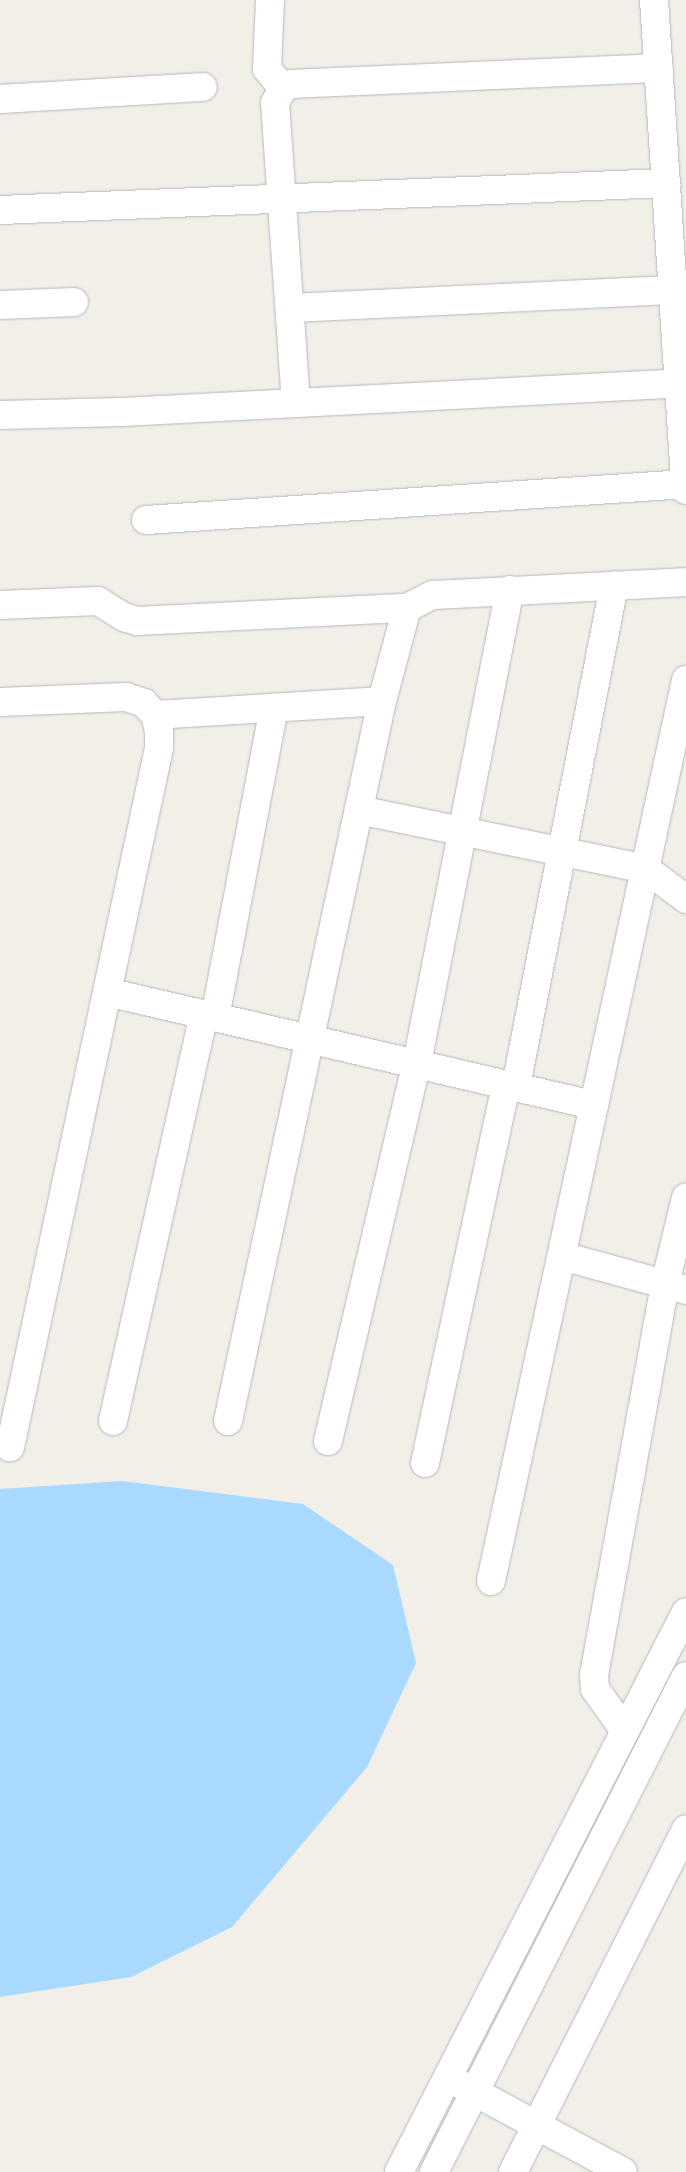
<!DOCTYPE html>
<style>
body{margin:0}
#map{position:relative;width:686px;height:2172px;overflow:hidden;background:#f1efe8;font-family:Lato,sans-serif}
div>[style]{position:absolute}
.water>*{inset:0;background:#aadaff}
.roads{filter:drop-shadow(0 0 1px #b5b8bc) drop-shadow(0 0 1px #b5b8bc)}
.minor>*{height:28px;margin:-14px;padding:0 14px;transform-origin:14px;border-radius:14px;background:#fff}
span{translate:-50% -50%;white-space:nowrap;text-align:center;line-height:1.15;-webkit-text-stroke:4px #fff;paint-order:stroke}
</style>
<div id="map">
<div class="water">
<div style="clip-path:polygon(122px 1481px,303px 1504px,393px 1565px,416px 1663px,367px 1767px,232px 1927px,131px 1977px,0 1997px,0 1489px)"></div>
</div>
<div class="roads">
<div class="minor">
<div style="left:270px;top:0;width:69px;rotate:92.5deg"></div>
<div style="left:267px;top:69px;width:25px;rotate:50deg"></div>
<div style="left:654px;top:0;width:491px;rotate:86.3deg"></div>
<div style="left:0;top:99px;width:203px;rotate:-3.4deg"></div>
<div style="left:0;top:210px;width:667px;rotate:-2.32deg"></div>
<div style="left:0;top:305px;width:74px;rotate:-2.3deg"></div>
<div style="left:290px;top:308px;width:383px;rotate:-2.7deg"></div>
<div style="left:296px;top:403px;width:301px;rotate:-94deg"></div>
<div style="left:275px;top:103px;width:17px;rotate:-62deg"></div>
<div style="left:283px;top:88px;width:10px;rotate:-24deg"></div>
<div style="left:292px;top:84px;width:367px;rotate:-2.5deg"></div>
<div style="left:0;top:415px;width:122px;rotate:-1.4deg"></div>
<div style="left:122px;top:412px;width:565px;rotate:-2.94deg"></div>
<div style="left:146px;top:520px;width:541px;rotate:-3.81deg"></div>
<div style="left:0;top:605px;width:98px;rotate:-2.3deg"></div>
<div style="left:98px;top:601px;width:31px;rotate:32deg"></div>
<div style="left:124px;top:617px;width:14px;rotate:17deg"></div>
<div style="left:137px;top:621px;width:270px;rotate:-2.8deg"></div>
<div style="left:0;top:702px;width:126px;rotate:-2.3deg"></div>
<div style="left:126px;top:697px;width:19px;rotate:18deg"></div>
<div style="left:144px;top:703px;width:16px;rotate:47deg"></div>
<div style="left:155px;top:715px;width:16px;rotate:76deg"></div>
<div style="left:159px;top:731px;width:17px;rotate:90deg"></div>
<div style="left:159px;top:748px;width:715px;rotate:102.03deg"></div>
<div style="left:155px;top:715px;width:227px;rotate:-3.5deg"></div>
<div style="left:359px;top:810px;width:293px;rotate:11.6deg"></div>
<div style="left:646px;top:869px;width:50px;rotate:36.9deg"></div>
<div style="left:107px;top:992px;width:500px;rotate:13.1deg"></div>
<div style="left:215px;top:1017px;width:315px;rotate:-79.2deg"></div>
<div style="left:516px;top:1086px;width:510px;rotate:-78.91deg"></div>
<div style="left:562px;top:1256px;width:129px;rotate:15.3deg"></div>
<div style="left:113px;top:1421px;width:417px;rotate:-77.4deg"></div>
<div style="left:228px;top:1421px;width:736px;rotate:-77.93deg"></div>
<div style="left:382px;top:701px;width:96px;rotate:-75deg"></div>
<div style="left:407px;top:608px;width:29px;rotate:-27deg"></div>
<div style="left:433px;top:595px;width:253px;rotate:-2.9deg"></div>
<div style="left:328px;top:1441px;width:388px;rotate:-76.8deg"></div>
<div style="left:417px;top:1063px;width:482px;rotate:-78.9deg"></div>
<div style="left:425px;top:1463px;width:388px;rotate:-77.9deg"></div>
<div style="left:491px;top:1581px;width:922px;rotate:-77.79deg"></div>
<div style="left:625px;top:1731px;width:52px;rotate:-125.5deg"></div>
<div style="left:595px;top:1689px;width:14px;rotate:-94deg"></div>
<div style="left:594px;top:1675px;width:397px;rotate:-79.7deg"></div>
<div style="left:665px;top:1284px;width:89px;rotate:-76.3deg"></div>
<div style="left:458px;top:2083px;width:187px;rotate:28.3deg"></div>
<div style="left:399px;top:2172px;width:629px;rotate:-62.86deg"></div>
<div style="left:434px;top:2172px;width:556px;rotate:-63.07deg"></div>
<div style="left:513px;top:2172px;width:384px;rotate:-63.2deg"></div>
</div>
</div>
</div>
